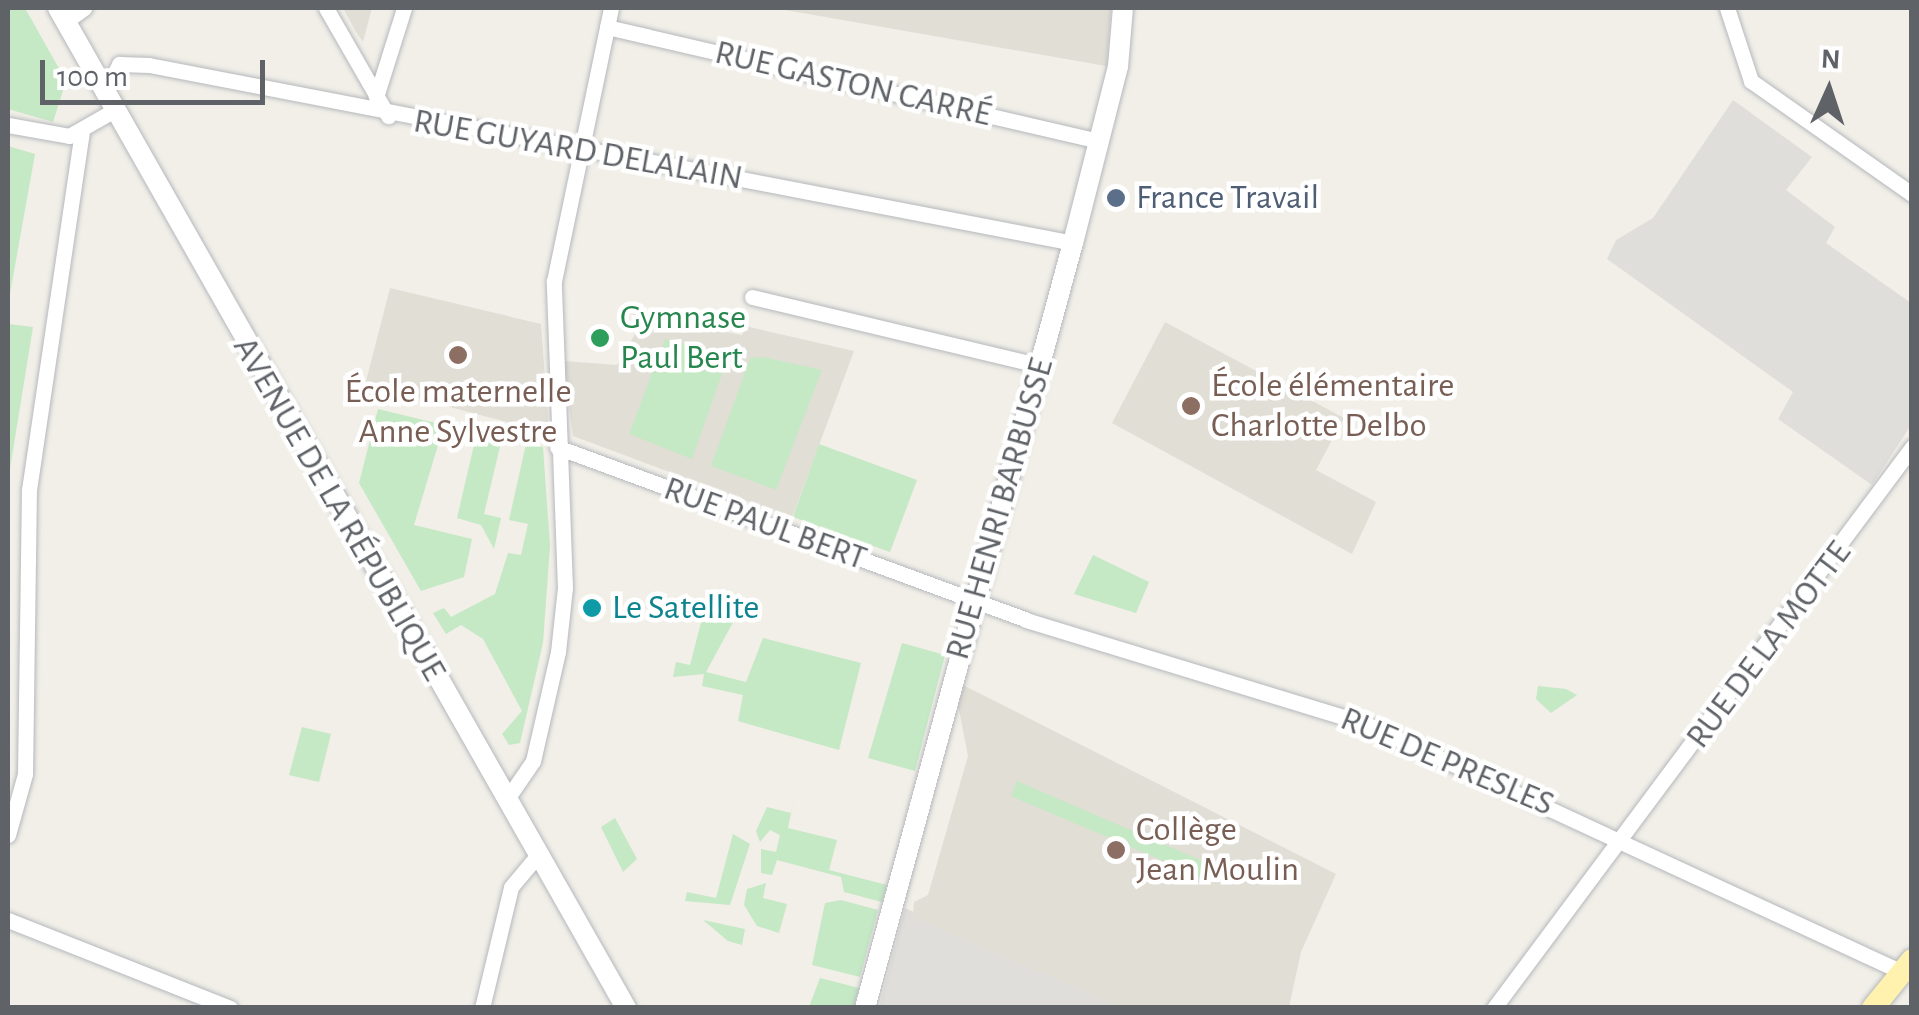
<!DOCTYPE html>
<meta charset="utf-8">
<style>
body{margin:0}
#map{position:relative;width:1919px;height:1015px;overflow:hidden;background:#f1efe8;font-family:"Alegreya Sans",sans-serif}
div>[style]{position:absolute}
.industrial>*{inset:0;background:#e0deda}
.education>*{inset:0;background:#e1ded6}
.green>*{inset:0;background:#c5e8c5}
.roads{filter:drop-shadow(0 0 2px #b5b8bc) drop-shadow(0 0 2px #b5b8bc)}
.street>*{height:15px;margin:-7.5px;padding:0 7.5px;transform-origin:7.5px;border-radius:7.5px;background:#fff}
.secondary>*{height:20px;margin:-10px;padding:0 10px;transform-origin:10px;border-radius:10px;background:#fff}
.primary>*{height:22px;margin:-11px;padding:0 11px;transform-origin:11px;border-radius:11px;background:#fff2af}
.dots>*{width:28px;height:28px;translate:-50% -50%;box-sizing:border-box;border:5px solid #fff;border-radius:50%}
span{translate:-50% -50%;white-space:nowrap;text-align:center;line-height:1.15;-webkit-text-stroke:9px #fff;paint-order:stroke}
.street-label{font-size:35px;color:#5f6368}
.service-label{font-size:35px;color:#4e5e75}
.left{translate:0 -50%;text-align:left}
.leisure-label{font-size:35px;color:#27864d}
.education-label{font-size:35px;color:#785e54}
.culture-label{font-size:35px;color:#0d838f}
.frame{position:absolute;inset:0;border:10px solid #5f6368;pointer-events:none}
.north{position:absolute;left:1779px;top:40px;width:100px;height:100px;-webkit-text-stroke:8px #fff;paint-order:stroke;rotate:3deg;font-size:28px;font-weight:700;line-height:40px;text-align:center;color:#5f6368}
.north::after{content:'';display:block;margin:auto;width:35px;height:45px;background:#5f6368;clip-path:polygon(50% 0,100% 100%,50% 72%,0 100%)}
.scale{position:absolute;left:40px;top:60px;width:225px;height:45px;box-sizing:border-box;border:5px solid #5f6368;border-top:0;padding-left:12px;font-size:30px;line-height:35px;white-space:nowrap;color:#5f6368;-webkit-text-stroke:8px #fff;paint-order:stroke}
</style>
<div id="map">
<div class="industrial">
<div style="clip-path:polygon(1733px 100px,1812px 157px,1786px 190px,1835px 227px,1826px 243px,1911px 303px,1911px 425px,1872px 485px,1778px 419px,1793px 392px,1607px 259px,1616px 240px,1653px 218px)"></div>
<div style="clip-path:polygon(905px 908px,1126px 1007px,879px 1008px)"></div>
</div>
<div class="education">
<div style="clip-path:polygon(343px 8px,372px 8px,363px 42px,356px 32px)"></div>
<div style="clip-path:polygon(774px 8px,1111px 8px,1107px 63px,1106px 66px)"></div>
<div style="clip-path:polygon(390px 288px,541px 324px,549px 433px,365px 385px)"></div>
<div style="clip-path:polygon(633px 314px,742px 335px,745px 326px,854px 351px,792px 518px,573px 436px,563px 361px,617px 365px,635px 334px)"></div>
<div style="clip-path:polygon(1165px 322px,1344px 418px,1316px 470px,1376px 502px,1352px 554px,1112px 423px)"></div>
<div style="clip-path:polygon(963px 685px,1336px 874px,1301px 952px,1289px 1007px,1121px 1007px,913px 917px,914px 902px,928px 895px,968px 756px,958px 705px)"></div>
</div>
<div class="green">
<div style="clip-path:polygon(8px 8px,25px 8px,66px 81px,53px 122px,8px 109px)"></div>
<div style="clip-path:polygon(8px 146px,35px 154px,8px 305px)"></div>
<div style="clip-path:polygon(8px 324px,33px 327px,8px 481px)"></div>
<div style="clip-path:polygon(665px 339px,729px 354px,692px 459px,629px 434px)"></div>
<div style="clip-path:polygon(763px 357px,822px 370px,776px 490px,711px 466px,750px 358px)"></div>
<div style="clip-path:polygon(378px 409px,444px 425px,414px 525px,472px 539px,464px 577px,421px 591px,359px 483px)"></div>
<div style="clip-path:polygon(477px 432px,502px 438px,484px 514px,501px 518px,494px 549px,481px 525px,457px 518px)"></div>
<div style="clip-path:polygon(526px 444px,543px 447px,550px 546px,543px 643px,520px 743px,509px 745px,502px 734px,522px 711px,483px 639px,461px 625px,446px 634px,433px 613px,444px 608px,451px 617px,495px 594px,508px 553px,521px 555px,528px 524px,509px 520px)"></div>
<div style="clip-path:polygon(819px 444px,917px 480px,890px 552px,793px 517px)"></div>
<div style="clip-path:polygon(1093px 555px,1149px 582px,1136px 613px,1074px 594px)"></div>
<div style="clip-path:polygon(705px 607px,737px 615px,706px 672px,746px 682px,763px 638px,861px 663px,839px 750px,738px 721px,743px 695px,702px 686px,704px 674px,673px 677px,676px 662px,690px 665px)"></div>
<div style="clip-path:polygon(902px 643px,945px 655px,915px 771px,868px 758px)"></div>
<div style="clip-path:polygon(1538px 686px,1566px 689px,1577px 695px,1551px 713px,1536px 699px)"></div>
<div style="clip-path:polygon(302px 727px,331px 734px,319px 782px,289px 775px)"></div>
<div style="clip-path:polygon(798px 780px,788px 828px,837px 840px,829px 870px,887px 885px,882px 902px,844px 892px,841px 877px,777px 860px,772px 875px,761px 873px,761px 849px,776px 852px,780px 835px,770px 830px,760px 842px,756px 831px,767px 807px,791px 813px)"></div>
<div style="clip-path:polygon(1017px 781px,1214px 866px,1208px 880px,1011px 796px)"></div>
<div style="clip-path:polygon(615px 818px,637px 859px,623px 872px,601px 827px)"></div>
<div style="clip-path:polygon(733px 834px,750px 844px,730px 905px,685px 901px,687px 892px,716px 898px)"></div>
<div style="clip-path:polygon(766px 883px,763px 898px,787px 904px,779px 933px,757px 926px,744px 905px,747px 889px)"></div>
<div style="clip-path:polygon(841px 900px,878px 910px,860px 977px,812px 965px,825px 903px)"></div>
<div style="clip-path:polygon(703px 920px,745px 929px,742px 945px,728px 941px)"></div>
<div style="clip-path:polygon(820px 978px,859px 988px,854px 1007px,809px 1007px)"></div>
</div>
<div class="roads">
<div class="street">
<div style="left:326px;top:8px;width:125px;rotate:60.1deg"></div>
<div style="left:1727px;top:8px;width:77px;rotate:71.8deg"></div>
<div style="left:1751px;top:81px;width:197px;rotate:35.1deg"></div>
<div style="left:65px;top:22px;width:24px;rotate:-36deg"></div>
<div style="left:607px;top:27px;width:505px;rotate:13.05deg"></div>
<div style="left:104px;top:94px;width:34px;rotate:-63deg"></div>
<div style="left:119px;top:64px;width:30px;rotate:2deg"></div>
<div style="left:149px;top:65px;width:941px;rotate:10.9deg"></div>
<div style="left:376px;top:97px;width:93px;rotate:-72.5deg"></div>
<div style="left:8px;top:125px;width:62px;rotate:10.2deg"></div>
<div style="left:69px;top:136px;width:48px;rotate:-29.7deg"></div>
<div style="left:752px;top:297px;width:297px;rotate:13.4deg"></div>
<div style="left:557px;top:447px;width:500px;rotate:20.2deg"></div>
<div style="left:1026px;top:620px;width:356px;rotate:17deg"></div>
<div style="left:1366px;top:724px;width:591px;rotate:24.83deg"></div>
<div style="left:507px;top:799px;width:46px;rotate:-55.6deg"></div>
<div style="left:533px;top:761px;width:112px;rotate:-77.1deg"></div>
<div style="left:558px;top:652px;width:64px;rotate:-83.8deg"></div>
<div style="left:565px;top:588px;width:307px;rotate:-92.1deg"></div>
<div style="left:554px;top:281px;width:279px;rotate:-78.2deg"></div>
<div style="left:8px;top:835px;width:63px;rotate:-74.4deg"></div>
<div style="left:25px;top:774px;width:284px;rotate:-89.2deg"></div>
<div style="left:29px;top:490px;width:362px;rotate:-81.6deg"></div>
<div style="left:8px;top:920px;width:239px;rotate:21.6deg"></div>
<div style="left:482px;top:1008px;width:124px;rotate:-76.5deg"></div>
<div style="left:511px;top:887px;width:40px;rotate:-50deg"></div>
<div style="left:1494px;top:1008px;width:700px;rotate:-53.31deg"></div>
</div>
<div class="secondary">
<div style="left:58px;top:8px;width:1150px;rotate:60.4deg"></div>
<div style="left:865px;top:1008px;width:793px;rotate:-74.79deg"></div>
<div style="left:1073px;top:243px;width:182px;rotate:-75.7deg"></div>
<div style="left:1118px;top:67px;width:59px;rotate:-85.2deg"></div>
</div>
<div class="primary">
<div style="left:1873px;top:1008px;width:62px;rotate:-50.9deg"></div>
</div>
</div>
<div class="dots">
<div style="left:1116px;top:198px;background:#5c6f8a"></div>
<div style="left:600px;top:338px;background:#2e9e5b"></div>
<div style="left:458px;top:355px;background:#8d6e63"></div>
<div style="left:1191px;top:406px;background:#8d6e63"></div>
<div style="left:592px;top:608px;background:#0f9aa8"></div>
<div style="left:1116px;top:850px;background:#8d6e63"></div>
</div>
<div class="street-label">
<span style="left:853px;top:84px;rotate:13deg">RUE GASTON CARRÉ</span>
<span style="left:578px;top:150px;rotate:10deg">RUE GUYARD DELALAIN</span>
<span style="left:339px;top:509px;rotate:60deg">AVENUE DE LA RÉPUBLIQUE</span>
<span style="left:1000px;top:509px;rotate:-74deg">RUE HENRI BARBUSSE</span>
<span style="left:765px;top:524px;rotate:20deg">RUE PAUL BERT</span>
<span style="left:1769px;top:645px;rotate:-53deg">RUE DE LA MOTTE</span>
<span style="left:1447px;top:762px;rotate:23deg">RUE DE PRESLES</span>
</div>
<div class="service-label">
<span class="left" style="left:1136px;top:198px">France Travail</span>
</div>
<div class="leisure-label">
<span class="left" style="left:620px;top:338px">Gymnase<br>Paul Bert</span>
</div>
<div class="education-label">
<span class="left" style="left:1211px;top:406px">École élémentaire<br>Charlotte Delbo</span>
<span style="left:458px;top:412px">École maternelle<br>Anne Sylvestre</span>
<span class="left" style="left:1136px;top:850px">Collège<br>Jean Moulin</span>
</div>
<div class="culture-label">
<span class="left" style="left:612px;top:608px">Le Satellite</span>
</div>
<div class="frame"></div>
<div class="north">N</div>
<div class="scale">100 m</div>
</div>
